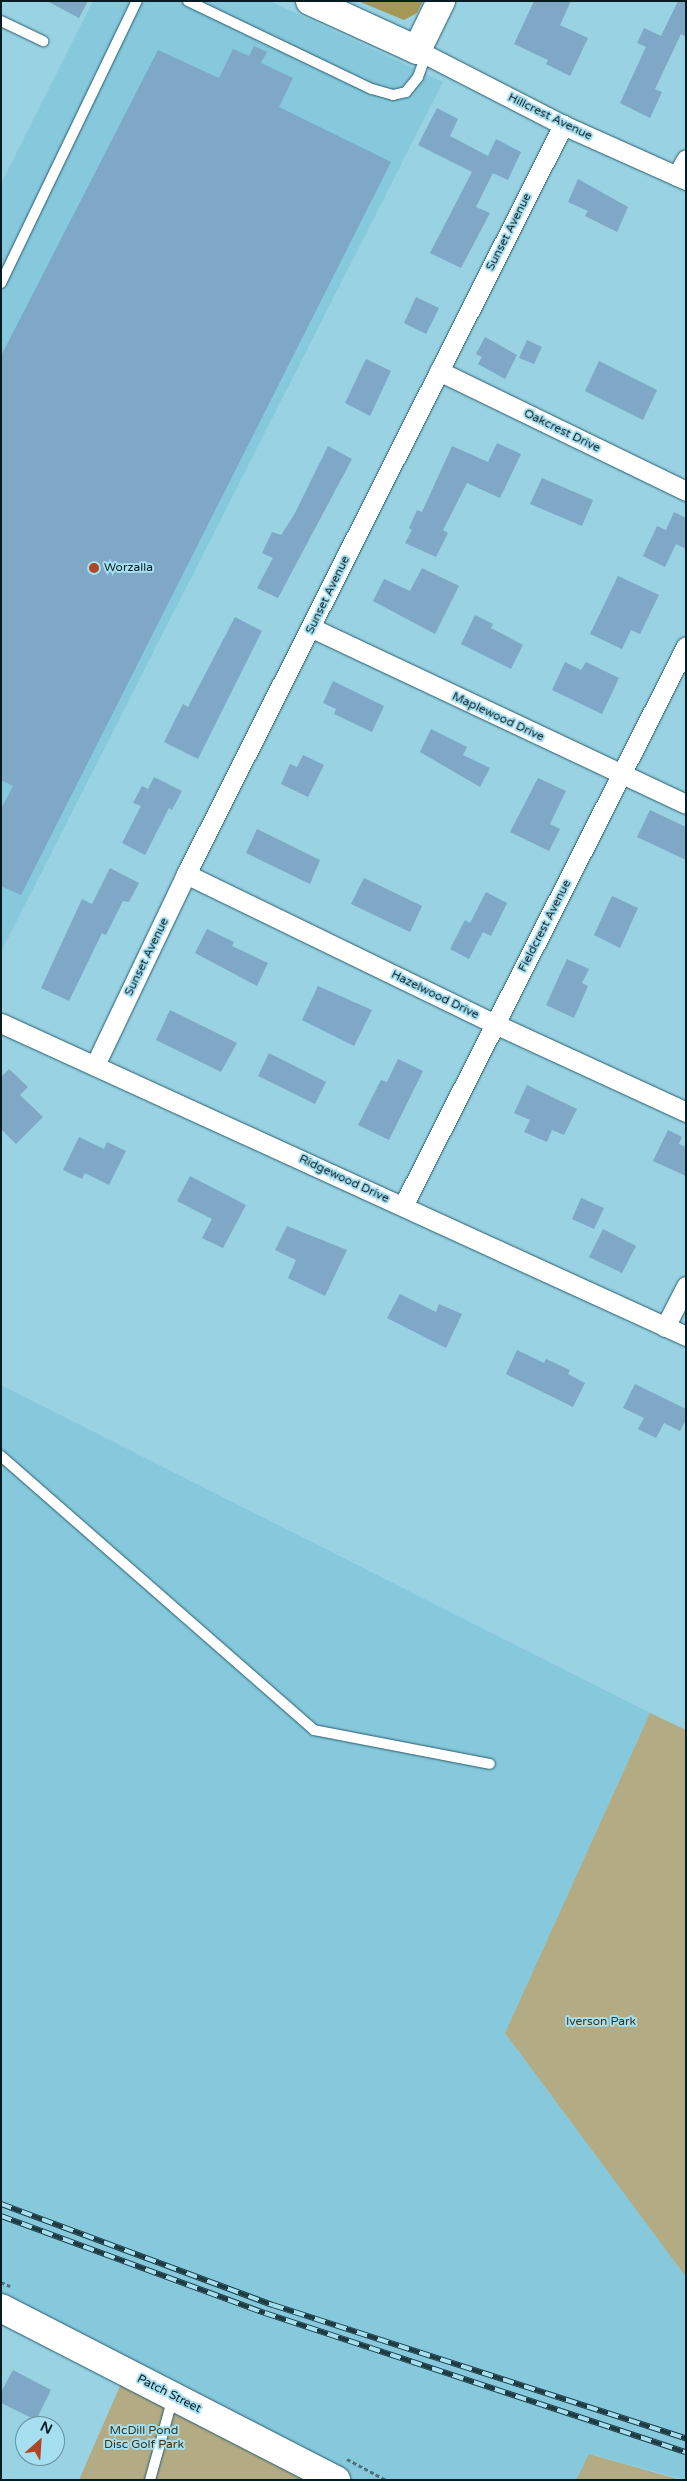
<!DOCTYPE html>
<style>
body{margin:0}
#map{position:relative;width:687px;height:2481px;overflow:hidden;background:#99d2e2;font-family:"Varela Round",sans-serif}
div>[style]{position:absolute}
.built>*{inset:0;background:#86c8dc}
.green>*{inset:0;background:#b3ab84}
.forest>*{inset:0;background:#a59857}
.building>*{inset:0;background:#7ea8c5}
.path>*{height:3px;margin-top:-1.5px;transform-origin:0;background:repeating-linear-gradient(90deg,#4b727d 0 4px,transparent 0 6.5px)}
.roads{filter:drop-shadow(0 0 1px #255d6c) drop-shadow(0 0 1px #255d6c)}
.lane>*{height:10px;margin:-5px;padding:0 5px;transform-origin:5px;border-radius:5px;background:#fff}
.street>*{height:19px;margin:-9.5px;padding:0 9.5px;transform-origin:9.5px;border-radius:9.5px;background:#fff}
.secondary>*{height:28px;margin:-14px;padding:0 14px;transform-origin:14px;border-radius:14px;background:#fff}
.rail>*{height:5.5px;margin-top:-2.75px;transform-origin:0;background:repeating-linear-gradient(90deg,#a6dff0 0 11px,#1e3b43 0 22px);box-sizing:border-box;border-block:1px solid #1e3b43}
.dots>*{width:14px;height:14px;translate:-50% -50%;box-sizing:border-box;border:2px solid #a6dff0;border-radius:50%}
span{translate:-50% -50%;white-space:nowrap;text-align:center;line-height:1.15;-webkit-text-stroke:4px #a6dff0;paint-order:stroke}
.street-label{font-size:12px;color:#051c22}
.poi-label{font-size:12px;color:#051c22}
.left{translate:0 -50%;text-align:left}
.park-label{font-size:12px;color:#3a3416}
.frame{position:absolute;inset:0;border:2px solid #051c22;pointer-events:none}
.north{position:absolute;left:15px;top:2416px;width:50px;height:50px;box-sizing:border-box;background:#a6dff0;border:1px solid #66919e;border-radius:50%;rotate:26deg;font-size:14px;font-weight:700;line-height:20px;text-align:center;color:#051c22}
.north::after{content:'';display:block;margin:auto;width:18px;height:22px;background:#af4725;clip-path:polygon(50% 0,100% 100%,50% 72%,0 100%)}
</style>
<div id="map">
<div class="built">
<div style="clip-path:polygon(93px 1px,270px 1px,443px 82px,1px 952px,1px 184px)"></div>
<div style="clip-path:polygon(1px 1385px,650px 1713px,505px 2033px,686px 2277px,686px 2480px,590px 2454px,577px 2480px,336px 2480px,1px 2308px)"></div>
</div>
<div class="green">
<div style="clip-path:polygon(650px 1713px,686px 1730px,686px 2277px,505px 2033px)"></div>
<div style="clip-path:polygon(123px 2379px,318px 2480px,79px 2480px)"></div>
<div style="clip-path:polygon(589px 2454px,681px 2480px,576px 2480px)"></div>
</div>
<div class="forest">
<div style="clip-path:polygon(358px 1px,423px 1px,417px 13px,404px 20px)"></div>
</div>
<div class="building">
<div style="clip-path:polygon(47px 1px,88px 1px,79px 18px)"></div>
<div style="clip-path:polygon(534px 1px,571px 1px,560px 25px,588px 38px,570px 76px,546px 64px,548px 60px,514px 44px)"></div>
<div style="clip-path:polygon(678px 1px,686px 1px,686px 37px,681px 34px,655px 89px,662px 92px,650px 118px,620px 103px,646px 47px,637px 43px,644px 28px,661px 36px)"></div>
<div style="clip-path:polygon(254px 46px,267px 52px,261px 63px,293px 78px,279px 107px,391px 162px,21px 895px,1px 886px,1px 809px,13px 786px,1px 780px,1px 356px,158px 50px,219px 78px,233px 49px,249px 56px)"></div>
<div style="clip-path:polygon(437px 108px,458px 119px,450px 136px,488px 156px,496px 139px,521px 152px,508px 180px,493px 173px,476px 207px,490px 213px,461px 268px,430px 253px,472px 172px,418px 145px)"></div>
<div style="clip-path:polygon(578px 179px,628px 207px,617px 232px,585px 216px,588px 211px,568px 202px)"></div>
<div style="clip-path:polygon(416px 297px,439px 308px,426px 334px,404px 323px)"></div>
<div style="clip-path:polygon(485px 337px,517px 355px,505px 379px,478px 364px,482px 357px,476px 354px)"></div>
<div style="clip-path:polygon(527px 340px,542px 347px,534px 364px,519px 358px)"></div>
<div style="clip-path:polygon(366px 359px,391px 371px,370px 416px,345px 403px)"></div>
<div style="clip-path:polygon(599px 361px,657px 390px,643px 420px,585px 391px)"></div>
<div style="clip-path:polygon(497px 443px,521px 454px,500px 498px,467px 483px,443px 530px,448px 533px,436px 557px,405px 543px,412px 530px,409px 528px,417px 510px,422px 512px,452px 446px,488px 462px)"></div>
<div style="clip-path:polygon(328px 446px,352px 459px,278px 598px,257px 588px,273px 558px,262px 553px,272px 532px,281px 535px,294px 515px)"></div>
<div style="clip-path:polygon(542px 478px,593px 500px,582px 526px,530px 504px)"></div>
<div style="clip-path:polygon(674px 512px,686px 518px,686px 549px,676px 544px,665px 567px,643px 556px,657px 526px,666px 530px)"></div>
<div style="clip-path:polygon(422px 568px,459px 586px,435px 634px,373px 601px,384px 579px,410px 591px)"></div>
<div style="clip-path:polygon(618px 576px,659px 595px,640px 634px,631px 630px,622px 649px,590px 634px)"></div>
<div style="clip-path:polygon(475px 615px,493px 624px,491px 628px,523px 645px,511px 669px,461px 644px)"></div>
<div style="clip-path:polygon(235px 617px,262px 631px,198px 759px,164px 742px,183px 704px,188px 707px)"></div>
<div style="clip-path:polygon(565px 662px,581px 670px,586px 662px,619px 678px,602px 714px,552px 690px)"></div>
<div style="clip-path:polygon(333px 681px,384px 706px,372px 732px,334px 714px,336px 709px,323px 703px)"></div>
<div style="clip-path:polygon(431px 729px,467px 747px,463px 755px,490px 768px,480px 787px,420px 752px)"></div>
<div style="clip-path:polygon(303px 755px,324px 765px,308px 797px,281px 784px,290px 764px,297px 767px)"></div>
<div style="clip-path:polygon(154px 777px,182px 791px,172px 810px,169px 808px,145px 855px,122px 843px,141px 806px,133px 803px,142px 786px,148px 789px)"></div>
<div style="clip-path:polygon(538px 778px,566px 791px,550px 824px,560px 829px,549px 851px,510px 832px)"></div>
<div style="clip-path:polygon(650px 810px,686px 827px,686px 860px,637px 837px)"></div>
<div style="clip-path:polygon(257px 829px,320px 860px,310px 884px,246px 853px)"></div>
<div style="clip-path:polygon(110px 868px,139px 883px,129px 902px,123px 901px,106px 935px,102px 933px,69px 1001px,41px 988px,82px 899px,92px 904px)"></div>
<div style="clip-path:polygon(364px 878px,422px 906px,410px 932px,351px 904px)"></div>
<div style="clip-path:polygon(486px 892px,507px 903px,491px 936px,483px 932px,469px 959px,450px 949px,465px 920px,470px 923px)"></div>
<div style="clip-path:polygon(612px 896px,638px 908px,620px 948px,594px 935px)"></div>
<div style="clip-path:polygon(207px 929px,234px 942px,232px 946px,268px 963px,257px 986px,195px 953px)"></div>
<div style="clip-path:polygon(567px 959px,589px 969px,582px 983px,588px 986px,574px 1018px,546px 1005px)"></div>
<div style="clip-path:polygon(318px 986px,372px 1010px,354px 1046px,302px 1020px)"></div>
<div style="clip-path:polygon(170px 1010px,237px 1043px,221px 1072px,156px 1040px)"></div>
<div style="clip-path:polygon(269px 1053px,326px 1082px,315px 1104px,258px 1076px)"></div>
<div style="clip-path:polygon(398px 1059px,423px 1071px,389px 1140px,358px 1125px,381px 1080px,387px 1082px)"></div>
<div style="clip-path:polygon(9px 1069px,28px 1087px,20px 1095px,43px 1117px,16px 1144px,1px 1129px,1px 1077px)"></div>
<div style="clip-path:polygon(527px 1085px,577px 1109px,564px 1135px,552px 1130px,547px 1142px,524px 1132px,530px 1120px,514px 1113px)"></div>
<div style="clip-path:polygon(668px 1130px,682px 1137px,679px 1144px,686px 1147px,686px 1176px,653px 1161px)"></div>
<div style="clip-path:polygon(79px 1137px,104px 1149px,107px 1142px,126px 1151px,109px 1185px,85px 1173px,82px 1179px,63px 1170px)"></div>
<div style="clip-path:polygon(190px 1176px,246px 1205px,223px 1248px,202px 1238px,212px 1219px,177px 1201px)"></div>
<div style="clip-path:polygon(581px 1198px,604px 1208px,594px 1229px,572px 1219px)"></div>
<div style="clip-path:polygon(287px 1226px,347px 1250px,325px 1296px,288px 1278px,296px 1260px,275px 1250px)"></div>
<div style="clip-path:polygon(603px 1229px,636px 1246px,622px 1273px,589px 1257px)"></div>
<div style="clip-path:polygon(400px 1294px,436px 1312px,439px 1304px,462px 1314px,446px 1348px,387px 1318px)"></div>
<div style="clip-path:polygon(517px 1350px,544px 1363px,546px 1359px,570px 1370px,568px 1374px,585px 1383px,573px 1407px,506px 1374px)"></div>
<div style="clip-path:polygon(635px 1384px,686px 1409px,686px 1420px,680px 1431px,664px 1423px,656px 1438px,638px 1429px,644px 1418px,623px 1408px)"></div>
<div style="clip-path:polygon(13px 2370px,51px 2390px,36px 2420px,1px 2403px,1px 2392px)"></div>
</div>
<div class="path">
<div style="left:1px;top:2282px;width:10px;rotate:24deg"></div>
<div style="left:347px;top:2459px;width:44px;rotate:28.3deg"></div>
</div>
<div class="roads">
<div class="lane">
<div style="left:188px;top:1px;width:204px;rotate:25.6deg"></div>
<div style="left:372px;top:89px;width:22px;rotate:16deg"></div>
<div style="left:393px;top:95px;width:13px;rotate:-13deg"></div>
<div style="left:406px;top:92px;width:19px;rotate:-51deg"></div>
<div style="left:418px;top:77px;width:23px;rotate:-70deg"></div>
<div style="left:1px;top:21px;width:47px;rotate:25.5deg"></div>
<div style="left:1px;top:283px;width:313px;rotate:-64.3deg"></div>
<div style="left:1px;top:1456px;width:416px;rotate:41.2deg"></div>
<div style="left:314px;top:1730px;width:179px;rotate:10.9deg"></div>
<div style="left:150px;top:2480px;width:86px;rotate:-74.5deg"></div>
</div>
<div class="street">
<div style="left:417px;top:50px;width:164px;rotate:27.2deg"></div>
<div style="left:563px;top:125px;width:135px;rotate:24.1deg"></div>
<div style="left:677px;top:176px;width:19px;rotate:-62deg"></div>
<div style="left:439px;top:371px;width:275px;rotate:25.9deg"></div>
<div style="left:312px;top:628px;width:413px;rotate:25.2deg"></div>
<div style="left:186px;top:874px;width:343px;rotate:25.9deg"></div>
<div style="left:495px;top:1024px;width:210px;rotate:24.7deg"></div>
<div style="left:1px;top:1023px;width:753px;rotate:24.56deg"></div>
<div style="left:95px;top:1065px;width:212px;rotate:-64.5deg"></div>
<div style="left:186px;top:874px;width:839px;rotate:-63.28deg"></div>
<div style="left:403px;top:1206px;width:627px;rotate:-63.19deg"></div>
<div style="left:665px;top:1327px;width:46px;rotate:-62.9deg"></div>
</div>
<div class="secondary">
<div style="left:310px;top:1px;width:118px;rotate:24.6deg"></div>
<div style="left:417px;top:50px;width:55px;rotate:-63.9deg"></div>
<div style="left:1px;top:2308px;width:377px;rotate:27.2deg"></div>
</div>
</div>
<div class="rail">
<div style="left:1px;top:2204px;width:290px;rotate:20.4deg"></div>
<div style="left:273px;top:2305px;width:434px;rotate:17.9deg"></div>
<div style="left:1px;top:2216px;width:281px;rotate:20.2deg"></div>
<div style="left:265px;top:2313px;width:443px;rotate:18.3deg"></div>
</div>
<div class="dots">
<div style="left:94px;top:568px;background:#af4725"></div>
</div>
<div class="street-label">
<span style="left:550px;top:117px;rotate:26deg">Hillcrest Avenue</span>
<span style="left:509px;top:232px;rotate:-63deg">Sunset Avenue</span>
<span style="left:562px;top:431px;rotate:26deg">Oakcrest Drive</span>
<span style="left:328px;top:595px;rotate:-64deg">Sunset Avenue</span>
<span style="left:498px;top:717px;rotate:25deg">Maplewood Drive</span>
<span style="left:545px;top:926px;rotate:-63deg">Fieldcrest Avenue</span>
<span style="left:147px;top:957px;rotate:-64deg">Sunset Avenue</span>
<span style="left:435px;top:995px;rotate:26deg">Hazelwood Drive</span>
<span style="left:344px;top:1179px;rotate:25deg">Ridgewood Drive</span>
<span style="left:169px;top:2394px;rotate:27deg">Patch Street</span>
</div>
<div class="poi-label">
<span class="left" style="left:104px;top:568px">Worzalla</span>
</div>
<div class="park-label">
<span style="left:601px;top:2022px">Iverson Park</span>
<span style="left:144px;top:2438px">McDill Pond<br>Disc Golf Park</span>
</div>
<div class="frame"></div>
<div class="north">N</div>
</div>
